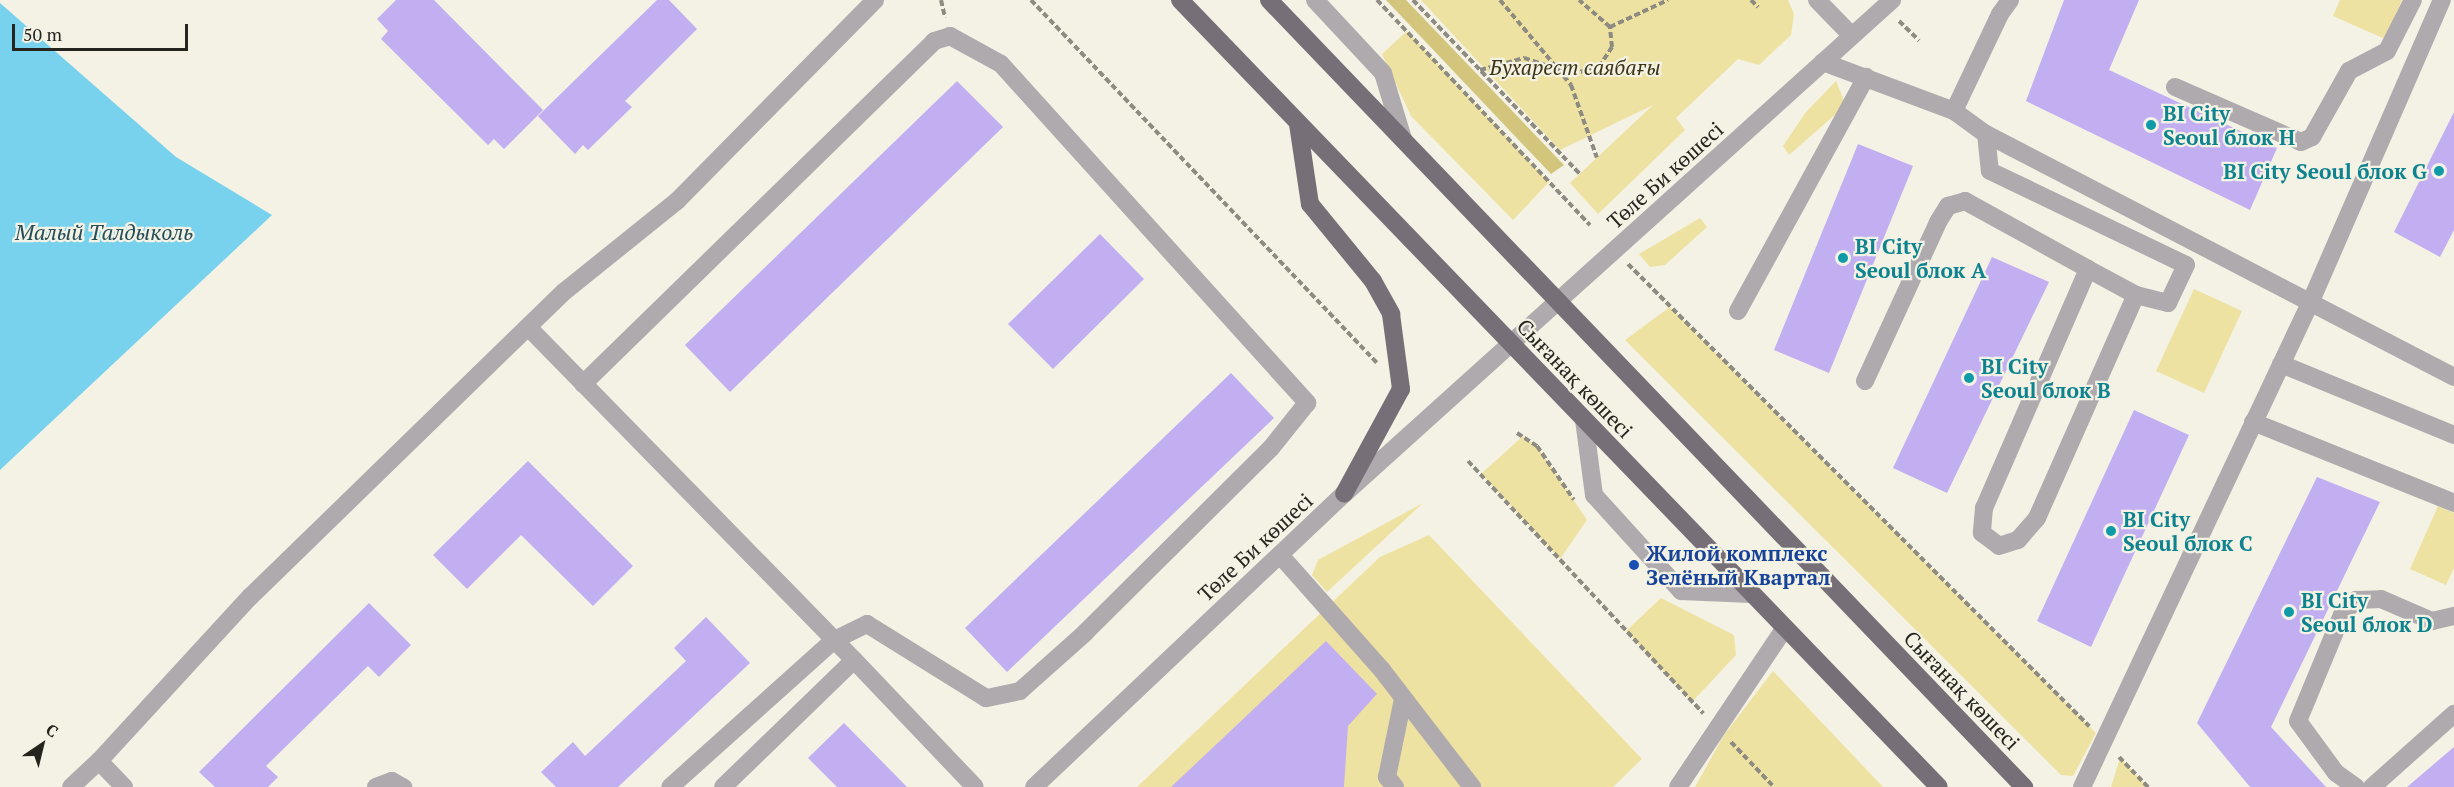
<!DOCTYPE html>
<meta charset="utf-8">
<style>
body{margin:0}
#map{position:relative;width:2454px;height:787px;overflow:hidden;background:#f4f2e4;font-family:"PT Serif",serif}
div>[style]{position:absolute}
.green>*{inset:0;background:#eee2a2}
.forest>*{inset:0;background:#d3c57b}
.water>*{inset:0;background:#78d2ee}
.building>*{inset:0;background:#c2aff2}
.path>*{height:4px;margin-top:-2px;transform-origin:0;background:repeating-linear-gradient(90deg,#8d8b82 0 6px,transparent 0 9px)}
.minor>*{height:18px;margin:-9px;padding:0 9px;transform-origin:9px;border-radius:9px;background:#afaaae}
.major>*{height:18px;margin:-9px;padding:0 9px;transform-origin:9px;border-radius:9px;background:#776f77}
.dots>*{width:16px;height:16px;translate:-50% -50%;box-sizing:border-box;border:3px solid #f4f2e4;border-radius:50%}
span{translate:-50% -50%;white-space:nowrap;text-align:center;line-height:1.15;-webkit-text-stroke:4.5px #f4f2e4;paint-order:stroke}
.park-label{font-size:21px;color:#3c3515;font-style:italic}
.culture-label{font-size:21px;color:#0d838f;font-weight:700}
.left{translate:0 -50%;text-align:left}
.right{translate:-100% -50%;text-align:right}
.street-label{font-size:21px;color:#25241f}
.transit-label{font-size:21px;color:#164399;font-weight:700}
.water-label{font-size:22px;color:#254e5b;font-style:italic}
.north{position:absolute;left:12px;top:715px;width:60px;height:60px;-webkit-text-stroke:4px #f4f2e4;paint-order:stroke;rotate:35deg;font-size:16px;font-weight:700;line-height:24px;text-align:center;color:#25241f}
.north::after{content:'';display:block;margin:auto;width:21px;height:27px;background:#25241f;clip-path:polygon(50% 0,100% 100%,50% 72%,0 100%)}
.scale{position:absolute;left:12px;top:24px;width:176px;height:27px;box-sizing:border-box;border:3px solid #25241f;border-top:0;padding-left:8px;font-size:18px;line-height:21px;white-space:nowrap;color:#25241f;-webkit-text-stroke:4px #f4f2e4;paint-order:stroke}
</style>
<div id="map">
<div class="green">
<div style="clip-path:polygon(1421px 0,1788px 0,1794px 14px,1791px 35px,1759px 65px,1738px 59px,1676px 118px,1685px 130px,1598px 214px,1570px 183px,1653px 105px,1560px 150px)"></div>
<div style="clip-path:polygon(2340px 0,2402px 0,2385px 39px,2333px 16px)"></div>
<div style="clip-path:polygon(1407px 31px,1549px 182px,1513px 220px,1411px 116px,1382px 54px)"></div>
<div style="clip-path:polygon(1836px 81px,1846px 105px,1789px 155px,1783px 146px,1806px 112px)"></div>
<div style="clip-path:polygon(1700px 218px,1707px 227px,1665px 265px,1650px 267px,1639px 254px)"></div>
<div style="clip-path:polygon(2194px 289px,2242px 311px,2204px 393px,2156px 371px)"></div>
<div style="clip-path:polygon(1670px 307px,2096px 733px,2073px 776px,2061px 775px,1625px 340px)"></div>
<div style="clip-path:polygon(1523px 436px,1537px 446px,1587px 520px,1560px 559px,1481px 474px)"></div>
<div style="clip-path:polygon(1423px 503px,1327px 592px,1312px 575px,1318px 560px)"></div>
<div style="clip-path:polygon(2438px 506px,2454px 513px,2454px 568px,2446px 585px,2410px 569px)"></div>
<div style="clip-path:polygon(1429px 535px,1642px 759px,1613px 787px,1137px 787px,1380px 557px)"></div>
<div style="clip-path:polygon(1661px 598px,1734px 635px,1736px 655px,1692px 702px,1626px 631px)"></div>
<div style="clip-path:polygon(1773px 671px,1883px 787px,1695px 787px,1724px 735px)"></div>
<div style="clip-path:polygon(2120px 758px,2148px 787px,2111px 787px)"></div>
</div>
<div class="forest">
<div style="clip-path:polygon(1386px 0,1406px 0,1564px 165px,1551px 174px)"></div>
</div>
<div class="water">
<div style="clip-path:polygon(0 3px,176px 157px,272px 215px,0 470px)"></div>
</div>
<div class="building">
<div style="clip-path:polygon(396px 0,434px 0,543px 110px,504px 149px,494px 139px,488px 145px,381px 39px,388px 31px,377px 19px)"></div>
<div style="clip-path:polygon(657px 0,669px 0,697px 29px,625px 101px,632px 107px,588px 150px,583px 145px,575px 154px,538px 116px)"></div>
<div style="clip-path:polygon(2064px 0,2139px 0,2109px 70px,2277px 148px,2250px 210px,2026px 101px)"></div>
<div style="clip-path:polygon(957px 81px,1003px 127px,730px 392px,685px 345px)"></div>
<div style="clip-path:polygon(2454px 112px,2454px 230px,2440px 257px,2394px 232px)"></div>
<div style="clip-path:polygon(1858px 144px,1913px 166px,1829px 373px,1774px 350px)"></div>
<div style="clip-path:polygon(1100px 234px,1144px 279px,1053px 369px,1008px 324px)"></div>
<div style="clip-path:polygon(1992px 257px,2049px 282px,1947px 493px,1893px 468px)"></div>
<div style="clip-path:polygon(1231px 373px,1274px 418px,1007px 672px,965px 628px)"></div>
<div style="clip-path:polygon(2134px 410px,2189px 435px,2091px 647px,2037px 621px)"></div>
<div style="clip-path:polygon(528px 461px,633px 566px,593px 606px,521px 535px,467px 589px,433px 555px)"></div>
<div style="clip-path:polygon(2317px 477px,2380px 502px,2271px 727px,2326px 787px,2250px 787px,2197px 723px)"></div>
<div style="clip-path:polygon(369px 603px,411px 645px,379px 677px,368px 666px,266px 766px,278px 777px,268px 787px,215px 787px,199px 772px)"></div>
<div style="clip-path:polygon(706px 617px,750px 663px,618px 787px,556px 787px,541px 772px,573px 742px,585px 756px,686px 661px,674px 648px)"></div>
<div style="clip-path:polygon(1326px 641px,1377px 694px,1348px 726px,1344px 787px,1171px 787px)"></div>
<div style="clip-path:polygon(844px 723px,907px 787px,837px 787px,808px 758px)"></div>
<div style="clip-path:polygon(2454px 747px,2454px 787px,2407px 787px)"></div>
</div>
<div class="path">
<div style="left:941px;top:0;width:18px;rotate:77deg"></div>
<div style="left:1031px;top:0;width:501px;rotate:46.37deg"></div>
<div style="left:1377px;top:0;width:310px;rotate:46.6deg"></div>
<div style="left:1413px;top:0;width:241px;rotate:46.2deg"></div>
<div style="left:1500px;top:0;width:111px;rotate:50.1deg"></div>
<div style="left:1571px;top:85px;width:77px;rotate:70.4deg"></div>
<div style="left:1751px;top:0;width:10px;rotate:45deg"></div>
<div style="left:1899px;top:21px;width:28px;rotate:44deg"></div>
<div style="left:1610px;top:27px;width:64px;rotate:-25deg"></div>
<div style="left:1480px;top:70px;width:46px;rotate:-15.3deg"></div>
<div style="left:1524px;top:58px;width:51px;rotate:18.4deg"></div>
<div style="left:1572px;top:74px;width:28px;rotate:-15deg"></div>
<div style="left:1599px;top:67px;width:24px;rotate:-57deg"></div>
<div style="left:1612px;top:47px;width:20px;rotate:-96deg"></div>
<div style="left:1610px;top:27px;width:41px;rotate:-138.9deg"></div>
<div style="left:1628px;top:264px;width:653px;rotate:45.06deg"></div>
<div style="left:1517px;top:433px;width:24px;rotate:33deg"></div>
<div style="left:1537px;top:446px;width:65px;rotate:55.6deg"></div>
<div style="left:1468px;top:461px;width:345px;rotate:47deg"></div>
<div style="left:1731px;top:742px;width:62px;rotate:46.3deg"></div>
<div style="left:2119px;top:757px;width:42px;rotate:46deg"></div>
</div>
<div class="minor">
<div style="left:1315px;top:0;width:100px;rotate:47deg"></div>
<div style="left:1383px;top:73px;width:69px;rotate:73.1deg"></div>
<div style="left:1817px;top:0;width:50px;rotate:45.8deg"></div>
<div style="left:1823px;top:62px;width:140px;rotate:20.5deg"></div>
<div style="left:1954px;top:111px;width:39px;rotate:36deg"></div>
<div style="left:1986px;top:134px;width:527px;rotate:27.44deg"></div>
<div style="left:2175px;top:87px;width:137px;rotate:23.6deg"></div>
<div style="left:2301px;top:142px;width:12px;rotate:-24deg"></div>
<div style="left:2312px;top:137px;width:76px;rotate:-60.7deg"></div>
<div style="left:2349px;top:71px;width:43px;rotate:-27.8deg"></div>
<div style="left:2387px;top:51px;width:57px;rotate:-63deg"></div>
<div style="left:1954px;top:111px;width:107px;rotate:-64.6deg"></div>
<div style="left:2000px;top:14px;width:17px;rotate:-54deg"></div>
<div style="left:1986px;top:134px;width:37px;rotate:84deg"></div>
<div style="left:1990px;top:171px;width:217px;rotate:25.6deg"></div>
<div style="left:2186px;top:265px;width:42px;rotate:115.3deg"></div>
<div style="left:2168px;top:303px;width:33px;rotate:-166deg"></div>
<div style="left:2136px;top:295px;width:55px;rotate:-151.6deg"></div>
<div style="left:2088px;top:269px;width:261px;rotate:113.5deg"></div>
<div style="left:1984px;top:508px;width:25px;rotate:95deg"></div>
<div style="left:1982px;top:533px;width:21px;rotate:37deg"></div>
<div style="left:1999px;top:546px;width:20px;rotate:-18deg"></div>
<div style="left:2018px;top:540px;width:29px;rotate:-49deg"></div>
<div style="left:2037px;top:518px;width:244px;rotate:-66.1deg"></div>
<div style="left:1738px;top:311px;width:267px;rotate:-61.3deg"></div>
<div style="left:528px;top:327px;width:466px;rotate:45.6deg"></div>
<div style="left:2281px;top:364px;width:187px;rotate:22.3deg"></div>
<div style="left:1865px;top:381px;width:175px;rotate:-65.3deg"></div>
<div style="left:1938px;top:222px;width:19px;rotate:-58deg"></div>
<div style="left:1948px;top:206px;width:18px;rotate:-16deg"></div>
<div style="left:1965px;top:201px;width:141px;rotate:28.9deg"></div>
<div style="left:583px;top:384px;width:491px;rotate:-44.3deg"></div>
<div style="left:934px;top:41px;width:17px;rotate:-17deg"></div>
<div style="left:950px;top:36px;width:58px;rotate:28.8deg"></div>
<div style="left:1001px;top:64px;width:457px;rotate:47.9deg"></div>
<div style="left:1307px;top:403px;width:58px;rotate:128.7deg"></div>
<div style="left:1271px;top:448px;width:262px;rotate:135.2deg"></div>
<div style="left:1085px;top:633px;width:87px;rotate:138.3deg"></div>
<div style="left:1020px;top:691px;width:35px;rotate:168deg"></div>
<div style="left:986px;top:698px;width:140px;rotate:-148.1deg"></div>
<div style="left:867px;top:624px;width:37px;rotate:154deg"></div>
<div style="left:834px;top:640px;width:220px;rotate:138.1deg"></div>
<div style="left:1584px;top:420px;width:76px;rotate:82.4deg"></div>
<div style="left:1594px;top:495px;width:130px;rotate:47.8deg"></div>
<div style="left:1681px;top:591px;width:70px;rotate:2.5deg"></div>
<div style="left:2253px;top:422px;width:217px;rotate:21.9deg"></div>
<div style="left:1280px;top:555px;width:154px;rotate:48.4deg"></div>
<div style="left:1382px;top:670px;width:148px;rotate:52.4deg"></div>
<div style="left:99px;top:761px;width:223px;rotate:-47.4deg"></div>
<div style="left:250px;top:597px;width:439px;rotate:-44.2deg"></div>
<div style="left:565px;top:291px;width:144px;rotate:-38.8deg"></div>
<div style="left:677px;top:201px;width:282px;rotate:-45.4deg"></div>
<div style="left:71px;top:787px;width:38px;rotate:-43deg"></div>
<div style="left:99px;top:761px;width:36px;rotate:46deg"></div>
<div style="left:376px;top:787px;width:17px;rotate:-21deg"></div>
<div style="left:392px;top:781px;width:13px;rotate:29deg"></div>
<div style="left:723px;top:787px;width:182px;rotate:-44.1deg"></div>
<div style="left:854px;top:660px;width:175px;rotate:46.4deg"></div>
<div style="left:1034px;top:787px;width:427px;rotate:-43.4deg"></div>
<div style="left:1344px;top:494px;width:738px;rotate:-42.03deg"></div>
<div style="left:1395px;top:787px;width:13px;rotate:-129deg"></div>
<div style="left:1387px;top:777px;width:80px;rotate:-78.4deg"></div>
<div style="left:1678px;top:787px;width:192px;rotate:-56.1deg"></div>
<div style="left:2082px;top:787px;width:537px;rotate:-64.77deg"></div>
<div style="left:2311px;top:301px;width:328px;rotate:-66.5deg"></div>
<div style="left:2356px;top:787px;width:24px;rotate:-145deg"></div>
<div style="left:2336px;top:773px;width:64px;rotate:-126.2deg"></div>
<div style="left:2298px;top:721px;width:115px;rotate:-67.5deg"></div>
<div style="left:2342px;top:615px;width:21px;rotate:-47deg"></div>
<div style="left:2356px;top:600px;width:25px;rotate:-2deg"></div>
<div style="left:2381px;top:599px;width:56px;rotate:23.3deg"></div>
<div style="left:2432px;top:621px;width:23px;rotate:-13deg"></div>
<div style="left:2372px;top:787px;width:110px;rotate:-41.7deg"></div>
</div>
<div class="major">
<div style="left:1180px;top:0;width:1093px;rotate:46.04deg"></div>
<div style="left:1269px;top:0;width:1091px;rotate:46.19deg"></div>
<div style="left:1298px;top:124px;width:81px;rotate:81.5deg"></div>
<div style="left:1310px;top:204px;width:99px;rotate:50.7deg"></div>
<div style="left:1373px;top:281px;width:38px;rotate:61deg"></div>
<div style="left:1391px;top:314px;width:76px;rotate:82.4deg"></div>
<div style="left:1401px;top:389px;width:119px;rotate:118.5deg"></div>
</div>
<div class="dots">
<div style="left:2151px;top:125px;background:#0f9aa8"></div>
<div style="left:2439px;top:171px;background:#0f9aa8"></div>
<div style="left:1843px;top:258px;background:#0f9aa8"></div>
<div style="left:1969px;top:378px;background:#0f9aa8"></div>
<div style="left:2111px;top:531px;background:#0f9aa8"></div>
<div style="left:1634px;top:565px;background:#1a4fb4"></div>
<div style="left:2289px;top:612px;background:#0f9aa8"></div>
</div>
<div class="park-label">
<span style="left:1575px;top:67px">Бухарест саябағы</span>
</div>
<div class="culture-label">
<span class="left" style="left:2163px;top:125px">BI City<br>Seoul блок H</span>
<span class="right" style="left:2427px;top:171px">BI City Seoul блок G</span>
<span class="left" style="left:1855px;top:258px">BI City<br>Seoul блок A</span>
<span class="left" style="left:1981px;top:378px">BI City<br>Seoul блок B</span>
<span class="left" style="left:2123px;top:531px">BI City<br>Seoul блок C</span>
<span class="left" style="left:2301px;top:612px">BI City<br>Seoul блок D</span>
</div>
<div class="street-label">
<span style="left:1665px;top:175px;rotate:-42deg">Төле Би көшесі</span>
<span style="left:1575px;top:378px;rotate:46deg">Сығанақ көшесі</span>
<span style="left:1255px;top:547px;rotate:-43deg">Төле Би көшесі</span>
<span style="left:1962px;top:690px;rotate:46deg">Сығанақ көшесі</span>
</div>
<div class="transit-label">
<span class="left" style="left:1646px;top:565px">Жилой комплекс<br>Зелёный Квартал</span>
</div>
<div class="water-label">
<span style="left:104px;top:232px">Малый Талдыколь</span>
</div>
<div class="north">С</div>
<div class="scale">50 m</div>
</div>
